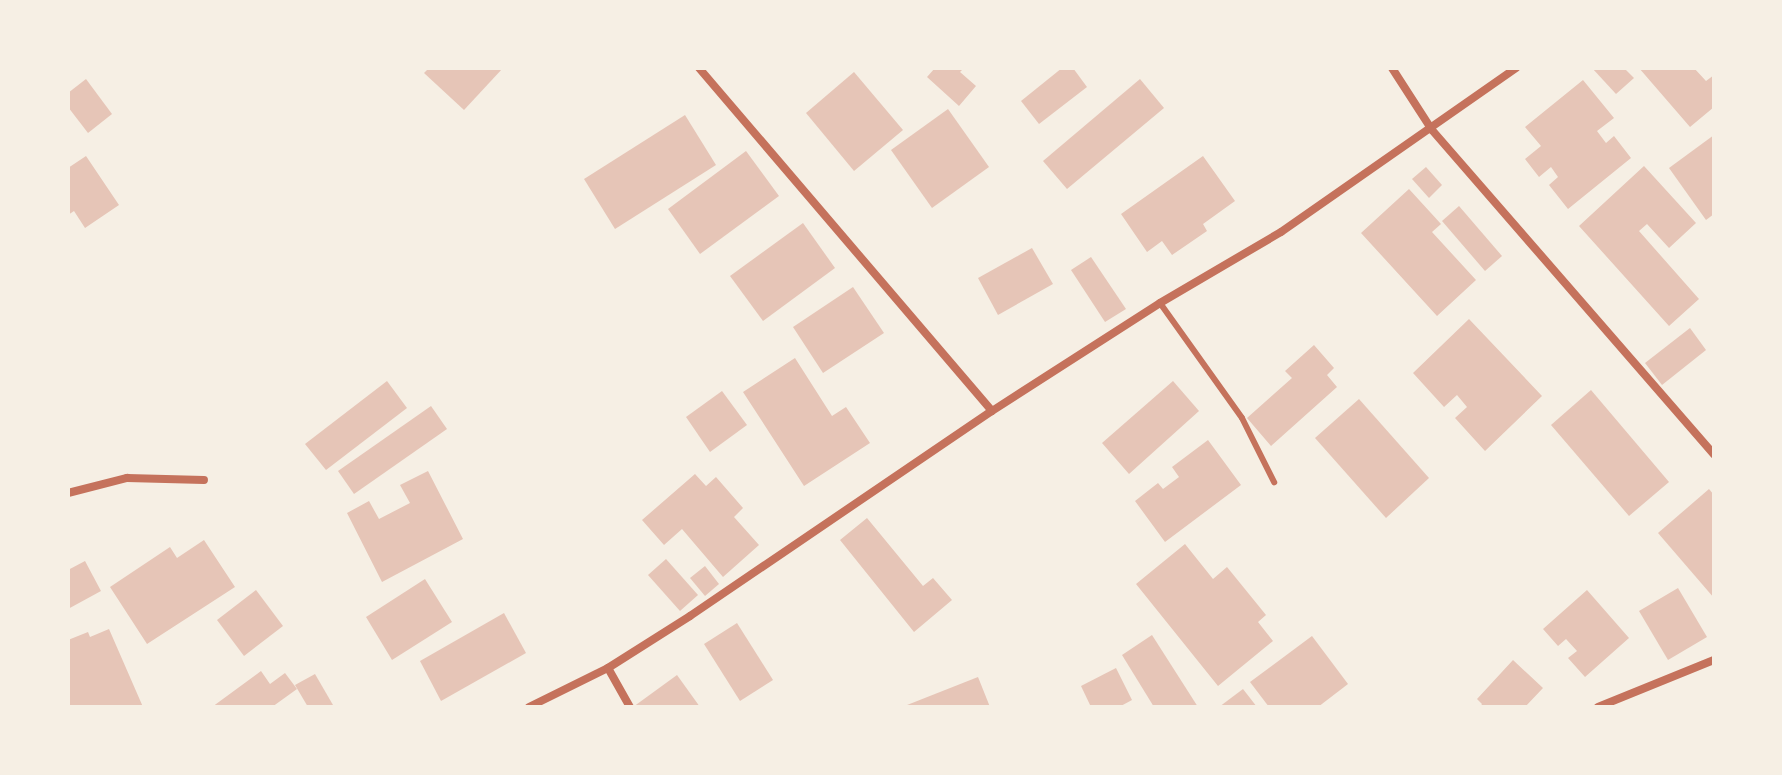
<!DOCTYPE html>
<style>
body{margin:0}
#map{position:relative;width:1782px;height:775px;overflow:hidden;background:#f6efe4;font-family:"Work Sans",sans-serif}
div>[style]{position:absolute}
.building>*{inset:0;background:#e6c5b7}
.service>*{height:6px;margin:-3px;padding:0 3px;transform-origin:3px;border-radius:3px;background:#c5725c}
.minor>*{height:8px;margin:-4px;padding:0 4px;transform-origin:4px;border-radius:4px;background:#c5725c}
span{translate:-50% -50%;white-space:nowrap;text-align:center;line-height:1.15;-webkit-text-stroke:8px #f6efe4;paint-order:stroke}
.frame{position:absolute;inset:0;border:70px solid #f6efe4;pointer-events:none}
</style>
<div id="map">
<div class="building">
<div style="clip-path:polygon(429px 68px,503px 68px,464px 110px,424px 73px)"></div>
<div style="clip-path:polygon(935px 68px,964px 68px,960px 72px,976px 86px,959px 106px,927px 77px)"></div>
<div style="clip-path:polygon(1062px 68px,1073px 68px,1087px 87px,1039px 124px,1021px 101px)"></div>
<div style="clip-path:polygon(1592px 68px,1624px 68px,1634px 78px,1616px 94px)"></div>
<div style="clip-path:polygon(1639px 68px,1694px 68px,1706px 81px,1714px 75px,1714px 107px,1690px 127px)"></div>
<div style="clip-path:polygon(854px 72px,903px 130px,854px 171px,806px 113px)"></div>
<div style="clip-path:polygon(86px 79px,112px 114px,88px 133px,68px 107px,68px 93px)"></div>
<div style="clip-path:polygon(1140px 79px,1164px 108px,1067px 189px,1043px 161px)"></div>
<div style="clip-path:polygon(1583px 80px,1614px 118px,1597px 131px,1606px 143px,1614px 136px,1631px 158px,1568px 209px,1549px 185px,1558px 177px,1551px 167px,1539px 177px,1525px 159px,1541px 146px,1525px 127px)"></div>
<div style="clip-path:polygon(948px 109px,989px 167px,932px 208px,891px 150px)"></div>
<div style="clip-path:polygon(685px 115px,716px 165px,615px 229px,584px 179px)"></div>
<div style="clip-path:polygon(1714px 135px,1714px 214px,1706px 220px,1669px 168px)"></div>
<div style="clip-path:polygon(746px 151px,779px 196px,700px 254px,668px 209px)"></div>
<div style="clip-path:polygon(86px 156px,119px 205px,85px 228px,74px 211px,68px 215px,68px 168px)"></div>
<div style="clip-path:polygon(1203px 156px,1235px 201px,1203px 224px,1207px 231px,1172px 255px,1162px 241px,1147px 252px,1121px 214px)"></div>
<div style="clip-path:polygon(1644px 166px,1696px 223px,1669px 248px,1647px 224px,1639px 231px,1699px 299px,1669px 326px,1579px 226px)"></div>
<div style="clip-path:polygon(1426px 167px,1442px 185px,1429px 198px,1412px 179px)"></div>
<div style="clip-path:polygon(1409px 189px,1441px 224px,1432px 232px,1476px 280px,1437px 316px,1361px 233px)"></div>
<div style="clip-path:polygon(1459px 206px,1502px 256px,1485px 271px,1442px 221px)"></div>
<div style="clip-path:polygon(803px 223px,835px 268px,763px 321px,730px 276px)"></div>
<div style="clip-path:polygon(1032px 248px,1053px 284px,998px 315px,978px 278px)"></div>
<div style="clip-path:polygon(1091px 257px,1126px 309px,1105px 322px,1071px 270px)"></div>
<div style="clip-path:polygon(853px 287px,884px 333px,823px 373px,793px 327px)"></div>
<div style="clip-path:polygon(1469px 319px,1542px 396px,1485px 451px,1455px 418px,1467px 407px,1457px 395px,1444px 407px,1413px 373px)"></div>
<div style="clip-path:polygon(1690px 328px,1706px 350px,1662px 385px,1645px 363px)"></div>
<div style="clip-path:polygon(1314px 345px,1334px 368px,1327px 375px,1337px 387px,1271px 446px,1247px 418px,1292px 378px,1285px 371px)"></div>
<div style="clip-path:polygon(795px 358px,832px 416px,846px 407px,870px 443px,804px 486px,743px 392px)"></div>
<div style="clip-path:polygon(387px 381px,407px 408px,326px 470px,305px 444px)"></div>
<div style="clip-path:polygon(1173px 381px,1199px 411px,1129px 474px,1102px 443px)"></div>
<div style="clip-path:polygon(1591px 390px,1669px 482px,1629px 516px,1551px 425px)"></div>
<div style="clip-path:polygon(722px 391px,747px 425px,710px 452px,686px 417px)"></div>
<div style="clip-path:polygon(1359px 399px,1429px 478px,1386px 518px,1315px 438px)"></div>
<div style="clip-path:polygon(431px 406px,447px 429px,354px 494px,338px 471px)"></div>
<div style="clip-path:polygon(1208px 440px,1241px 485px,1165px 542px,1135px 501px,1158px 483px,1163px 489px,1179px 477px,1172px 467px)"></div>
<div style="clip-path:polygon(428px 471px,463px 539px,382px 582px,347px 513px,369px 501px,379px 519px,410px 503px,400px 485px)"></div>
<div style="clip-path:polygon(695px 474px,706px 486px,716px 477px,743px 508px,734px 517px,759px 545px,723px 577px,682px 529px,664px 545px,642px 520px)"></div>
<div style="clip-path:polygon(1709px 489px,1714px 495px,1714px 598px,1658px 533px)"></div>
<div style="clip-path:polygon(867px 518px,923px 586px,933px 578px,952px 600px,914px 632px,840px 540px)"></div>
<div style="clip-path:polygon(204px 540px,235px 587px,147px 644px,110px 587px,170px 547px,177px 558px)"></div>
<div style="clip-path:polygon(1185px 544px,1213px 579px,1227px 567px,1266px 615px,1258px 622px,1273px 641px,1218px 686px,1136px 584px)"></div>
<div style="clip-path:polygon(666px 559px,698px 595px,680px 611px,648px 575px)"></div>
<div style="clip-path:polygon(85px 561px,101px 591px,68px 609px,68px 570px)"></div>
<div style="clip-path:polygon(705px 566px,719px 584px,705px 596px,690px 578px)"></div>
<div style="clip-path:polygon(425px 579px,452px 622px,392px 660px,366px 617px)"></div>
<div style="clip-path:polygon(1678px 588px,1707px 637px,1668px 660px,1639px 611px)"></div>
<div style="clip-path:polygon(256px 590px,283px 626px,244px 656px,217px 620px)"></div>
<div style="clip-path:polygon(1587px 590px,1629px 638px,1585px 677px,1568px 658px,1577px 651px,1566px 639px,1558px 646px,1543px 629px)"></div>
<div style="clip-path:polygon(504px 613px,526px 653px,441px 701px,420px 661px)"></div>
<div style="clip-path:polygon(737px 623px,773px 680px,740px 701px,704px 644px)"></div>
<div style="clip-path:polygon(109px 629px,143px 707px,68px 707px,68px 640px,88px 632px,90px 637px)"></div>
<div style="clip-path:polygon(1152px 635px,1198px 707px,1154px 707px,1122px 655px)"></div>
<div style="clip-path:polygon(1312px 636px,1348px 684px,1318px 707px,1269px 707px,1250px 682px)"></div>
<div style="clip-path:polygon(1513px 660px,1543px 688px,1525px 707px,1480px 707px,1482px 704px,1477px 699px)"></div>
<div style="clip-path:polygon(1116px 668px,1132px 700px,1119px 707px,1091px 707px,1081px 686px)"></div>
<div style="clip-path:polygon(261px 671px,270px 684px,285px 673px,297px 689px,272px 707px,212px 707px)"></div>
<div style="clip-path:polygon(315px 674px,333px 705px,330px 707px,308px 707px,295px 685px)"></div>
<div style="clip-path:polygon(677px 675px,700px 707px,633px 707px)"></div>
<div style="clip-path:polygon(978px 677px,990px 707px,902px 707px)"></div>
<div style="clip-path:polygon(1243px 689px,1257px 707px,1219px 707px)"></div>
</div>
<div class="service">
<div style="left:1160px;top:303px;width:141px;rotate:54.5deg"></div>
<div style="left:1242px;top:418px;width:72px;rotate:63.4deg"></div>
</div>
<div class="minor">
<div style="left:699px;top:68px;width:451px;rotate:49.5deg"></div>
<div style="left:1392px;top:68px;width:74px;rotate:57.2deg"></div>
<div style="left:1432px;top:130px;width:430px;rotate:49deg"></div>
<div style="left:68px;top:493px;width:61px;rotate:-14.3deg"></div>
<div style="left:127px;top:478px;width:77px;rotate:1.5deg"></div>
<div style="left:608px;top:668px;width:45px;rotate:60.6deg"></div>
<div style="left:529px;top:707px;width:88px;rotate:-26.3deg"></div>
<div style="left:608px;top:668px;width:97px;rotate:-32.4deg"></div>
<div style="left:690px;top:616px;width:365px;rotate:-34.2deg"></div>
<div style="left:992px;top:411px;width:200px;rotate:-32.7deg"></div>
<div style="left:1160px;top:303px;width:140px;rotate:-30.4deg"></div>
<div style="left:1281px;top:232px;width:287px;rotate:-34.9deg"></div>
<div style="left:1598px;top:707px;width:125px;rotate:-22.1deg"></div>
</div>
<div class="frame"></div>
</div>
